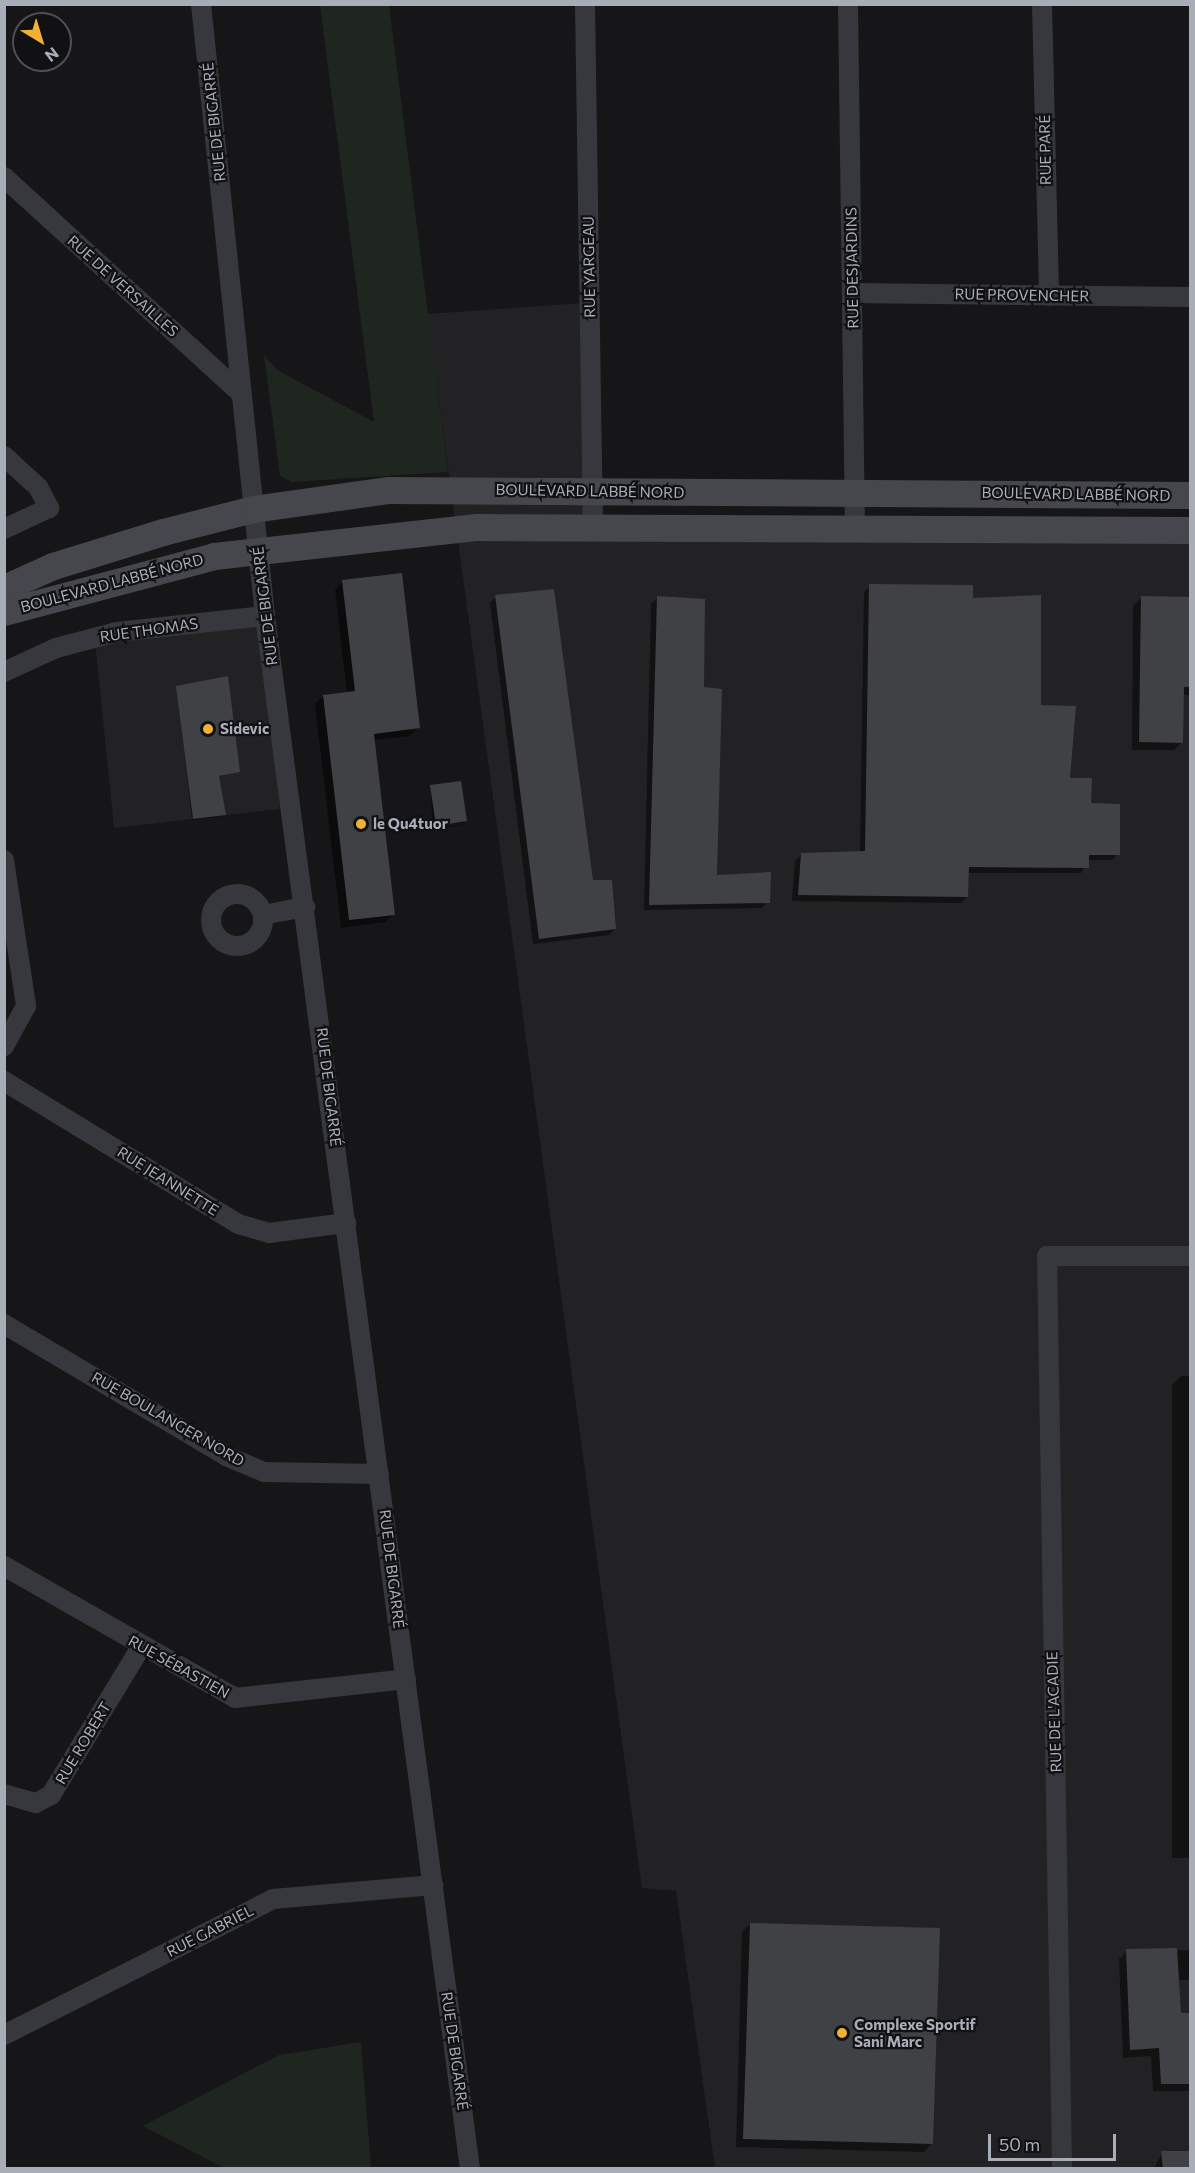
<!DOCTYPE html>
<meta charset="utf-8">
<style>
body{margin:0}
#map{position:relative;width:1195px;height:2173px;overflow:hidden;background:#161618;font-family:Commissioner,sans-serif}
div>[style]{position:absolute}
.built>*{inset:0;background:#222225}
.green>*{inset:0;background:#1e261f}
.shadow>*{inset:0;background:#0007}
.building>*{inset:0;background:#404145}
.minor>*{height:20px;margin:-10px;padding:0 10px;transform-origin:10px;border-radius:10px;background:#37383d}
.minor>.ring{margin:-10px;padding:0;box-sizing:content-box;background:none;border:20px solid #37383d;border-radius:50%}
.secondary>*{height:27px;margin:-13.5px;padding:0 13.5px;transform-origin:13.5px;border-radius:13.5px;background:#45474d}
.dots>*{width:16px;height:16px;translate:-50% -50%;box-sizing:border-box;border:3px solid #111113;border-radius:50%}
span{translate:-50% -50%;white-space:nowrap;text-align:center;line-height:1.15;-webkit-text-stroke:4.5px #111113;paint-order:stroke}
.street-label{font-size:15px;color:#a8adb8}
.poi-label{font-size:15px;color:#a8adb8;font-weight:700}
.left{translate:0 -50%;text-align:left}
.frame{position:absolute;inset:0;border:6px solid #a8adb8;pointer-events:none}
.north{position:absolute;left:12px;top:12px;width:60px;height:60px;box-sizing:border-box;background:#111113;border:2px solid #4d4f55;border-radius:50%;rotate:142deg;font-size:16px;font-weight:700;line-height:24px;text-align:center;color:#a8adb8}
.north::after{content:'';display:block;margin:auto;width:21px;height:27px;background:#f2b134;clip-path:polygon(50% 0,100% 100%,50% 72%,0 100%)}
.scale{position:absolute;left:988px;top:2134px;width:128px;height:27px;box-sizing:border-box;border:3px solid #a8adb8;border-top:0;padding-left:8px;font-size:18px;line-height:21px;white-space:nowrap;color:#a8adb8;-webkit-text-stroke:4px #111113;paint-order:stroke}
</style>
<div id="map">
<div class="built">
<div style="clip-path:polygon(598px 302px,604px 536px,1190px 539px,1190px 2168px,715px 2168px,676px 1891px,642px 1888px,427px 314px)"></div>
<div style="clip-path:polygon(259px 621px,280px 809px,114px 828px,95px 641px)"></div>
</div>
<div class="green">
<div style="clip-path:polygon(320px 5px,389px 5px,448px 472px,292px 482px,280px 476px,264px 355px,277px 370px,374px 422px)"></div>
<div style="clip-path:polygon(361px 2042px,371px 2168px,224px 2168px,143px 2126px,279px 2055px)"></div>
</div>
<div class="shadow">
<div style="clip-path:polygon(343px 581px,418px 727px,410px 736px,373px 740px,394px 914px,385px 922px,341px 928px,315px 704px,323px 696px,347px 693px,335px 590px)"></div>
<div style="clip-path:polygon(870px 586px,971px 600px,1039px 707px,1068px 779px,1118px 854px,1112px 860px,1088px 860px,1081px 873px,967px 873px,967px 897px,961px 903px,792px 901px,795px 861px,801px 855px,860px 853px,864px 592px)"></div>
<div style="clip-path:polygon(496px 597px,591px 882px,615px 929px,609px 935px,533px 944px,490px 603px)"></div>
<div style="clip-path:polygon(657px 598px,703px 688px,715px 877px,768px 902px,762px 908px,644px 910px,651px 604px)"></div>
<div style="clip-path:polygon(1141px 598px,1190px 598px,1190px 695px,1182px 695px,1182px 742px,1174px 750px,1132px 750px,1133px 606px)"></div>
<div style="clip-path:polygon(177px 687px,238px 772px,218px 777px,223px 816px,192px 820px)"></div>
<div style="clip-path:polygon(431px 787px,465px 821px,463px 823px,432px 825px)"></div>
<div style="clip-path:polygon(463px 824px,461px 825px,433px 829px,433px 828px)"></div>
<div style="clip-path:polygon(1181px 1376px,1190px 1376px,1190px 1858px,1172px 1858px,1172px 1385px)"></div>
<div style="clip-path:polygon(750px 1924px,932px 2143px,924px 2152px,736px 2147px,742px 1932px)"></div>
<div style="clip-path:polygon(1190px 1950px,1190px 1980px,1178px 1980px,1180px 2014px,1190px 2014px,1190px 2091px,1153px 2091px,1151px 2056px,1123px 2058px,1119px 1959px,1127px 1951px)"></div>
<div style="clip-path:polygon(1162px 2153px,1190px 2168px,1154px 2168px)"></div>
</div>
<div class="building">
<div style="clip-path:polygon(402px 573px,420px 728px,374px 734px,395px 915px,349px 920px,323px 695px,355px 691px,342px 580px)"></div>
<div style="clip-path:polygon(869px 584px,973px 585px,973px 598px,1041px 595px,1041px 705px,1076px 706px,1070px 778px,1092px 778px,1091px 803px,1120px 804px,1120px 855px,1089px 855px,1089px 868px,969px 867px,968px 897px,798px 895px,801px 853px,865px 851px)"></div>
<div style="clip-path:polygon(554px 589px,593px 880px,612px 880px,616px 929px,539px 939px,495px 595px)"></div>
<div style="clip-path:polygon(657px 596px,705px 599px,704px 687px,722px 689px,717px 875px,771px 872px,770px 903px,649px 905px)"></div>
<div style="clip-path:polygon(1141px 596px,1191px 597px,1191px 687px,1184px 687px,1183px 743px,1139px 742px)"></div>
<div style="clip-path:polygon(228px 676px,240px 772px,219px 776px,226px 815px,193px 819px,176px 686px)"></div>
<div style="clip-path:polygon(461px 781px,467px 821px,436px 826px,430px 785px)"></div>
<div style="clip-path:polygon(750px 1923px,940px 1928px,933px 2144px,743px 2139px)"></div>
<div style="clip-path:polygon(1177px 1948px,1181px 2013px,1191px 2013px,1191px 2084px,1161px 2084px,1159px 2048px,1130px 2050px,1126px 1949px)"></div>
<div style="clip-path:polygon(1161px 2151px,1191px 2151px,1191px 2169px,1163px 2169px)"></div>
</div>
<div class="minor">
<div style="left:201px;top:4px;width:615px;rotate:84.03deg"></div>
<div style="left:265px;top:616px;width:1565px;rotate:82.48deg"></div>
<div style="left:585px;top:4px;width:526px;rotate:89.13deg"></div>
<div style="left:848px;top:4px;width:527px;rotate:89.24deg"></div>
<div style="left:1042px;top:4px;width:292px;rotate:88.6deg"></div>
<div style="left:4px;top:177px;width:322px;rotate:42.4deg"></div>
<div style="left:853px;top:293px;width:337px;rotate:0.7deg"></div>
<div style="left:4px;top:456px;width:46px;rotate:42.4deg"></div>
<div style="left:38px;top:487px;width:24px;rotate:62deg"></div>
<div style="left:49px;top:508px;width:50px;rotate:155deg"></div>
<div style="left:4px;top:672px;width:57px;rotate:-24.8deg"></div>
<div style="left:56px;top:648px;width:63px;rotate:-14.7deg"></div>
<div style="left:117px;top:632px;width:149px;rotate:-6.2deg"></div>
<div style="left:4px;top:860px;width:148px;rotate:81.4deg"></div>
<div style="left:26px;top:1006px;width:46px;rotate:118.8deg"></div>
<div class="ring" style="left:211px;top:894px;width:32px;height:32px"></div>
<div style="left:263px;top:915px;width:43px;rotate:-10.8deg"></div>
<div style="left:4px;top:1081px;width:274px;rotate:31.4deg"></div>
<div style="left:238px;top:1224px;width:32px;rotate:16deg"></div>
<div style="left:269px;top:1233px;width:78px;rotate:-7.4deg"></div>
<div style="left:4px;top:1324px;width:258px;rotate:30.7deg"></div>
<div style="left:226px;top:1456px;width:41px;rotate:22.8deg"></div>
<div style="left:264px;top:1472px;width:115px;rotate:1deg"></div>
<div style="left:4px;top:1566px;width:266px;rotate:29.7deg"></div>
<div style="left:235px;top:1698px;width:172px;rotate:-6.3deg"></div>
<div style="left:4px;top:1794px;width:33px;rotate:16deg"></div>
<div style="left:36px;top:1803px;width:17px;rotate:-28deg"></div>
<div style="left:51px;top:1795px;width:173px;rotate:-58.7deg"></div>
<div style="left:4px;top:2035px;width:301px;rotate:-26.8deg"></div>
<div style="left:273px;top:1899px;width:161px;rotate:-5deg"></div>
<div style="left:1062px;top:2168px;width:912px;rotate:-90.94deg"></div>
<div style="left:1047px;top:1256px;width:143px"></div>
</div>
<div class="secondary">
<div style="left:4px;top:588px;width:54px;rotate:-24.2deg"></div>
<div style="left:53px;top:566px;width:115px;rotate:-17.2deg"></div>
<div style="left:163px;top:532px;width:93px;rotate:-14.3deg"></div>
<div style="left:253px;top:509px;width:137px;rotate:-8deg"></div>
<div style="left:389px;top:490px;width:801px;rotate:0.36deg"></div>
<div style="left:4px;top:612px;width:217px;rotate:-14.9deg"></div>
<div style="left:214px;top:556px;width:265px;rotate:-6.3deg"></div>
<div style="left:477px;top:527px;width:713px;rotate:0.24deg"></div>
</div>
<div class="dots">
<div style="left:208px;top:729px;background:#f2b134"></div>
<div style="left:361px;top:824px;background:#f2b134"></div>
<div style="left:842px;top:2033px;background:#f2b134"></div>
</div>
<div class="street-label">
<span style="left:214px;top:122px;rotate:-96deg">RUE DE BIGARRÉ</span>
<span style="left:1045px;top:150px;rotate:-91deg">RUE PARÉ</span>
<span style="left:589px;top:267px;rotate:-91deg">RUE YARGEAU</span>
<span style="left:852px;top:268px;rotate:-91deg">RUE DESJARDINS</span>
<span style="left:123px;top:286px;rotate:42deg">RUE DE VERSAILLES</span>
<span style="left:1022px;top:295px;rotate:1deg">RUE PROVENCHER</span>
<span style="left:590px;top:491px;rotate:1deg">BOULEVARD LABBÉ NORD</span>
<span style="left:1076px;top:494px;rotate:1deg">BOULEVARD LABBÉ NORD</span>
<span style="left:112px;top:583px;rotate:-15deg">BOULEVARD LABBÉ NORD</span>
<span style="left:265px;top:606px;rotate:-97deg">RUE DE BIGARRÉ</span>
<span style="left:149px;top:630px;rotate:-8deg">RUE THOMAS</span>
<span style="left:329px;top:1087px;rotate:83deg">RUE DE BIGARRÉ</span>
<span style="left:168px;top:1181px;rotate:32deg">RUE JEANNETTE</span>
<span style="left:168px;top:1419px;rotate:30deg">RUE BOULANGER NORD</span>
<span style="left:392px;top:1569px;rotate:83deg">RUE DE BIGARRÉ</span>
<span style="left:179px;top:1667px;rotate:29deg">RUE SÉBASTIEN</span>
<span style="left:1054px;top:1712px;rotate:-92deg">RUE DE L'ACADIE</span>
<span style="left:83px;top:1743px;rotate:-59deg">RUE ROBERT</span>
<span style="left:210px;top:1931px;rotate:-27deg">RUE GABRIEL</span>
<span style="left:455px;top:2051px;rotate:82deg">RUE DE BIGARRÉ</span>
</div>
<div class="poi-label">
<span class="left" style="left:220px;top:729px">Sidevic</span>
<span class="left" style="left:373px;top:824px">le Qu4tuor</span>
<span class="left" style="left:854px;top:2033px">Complexe Sportif<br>Sani Marc</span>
</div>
<div class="frame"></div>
<div class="north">N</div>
<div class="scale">50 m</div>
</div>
